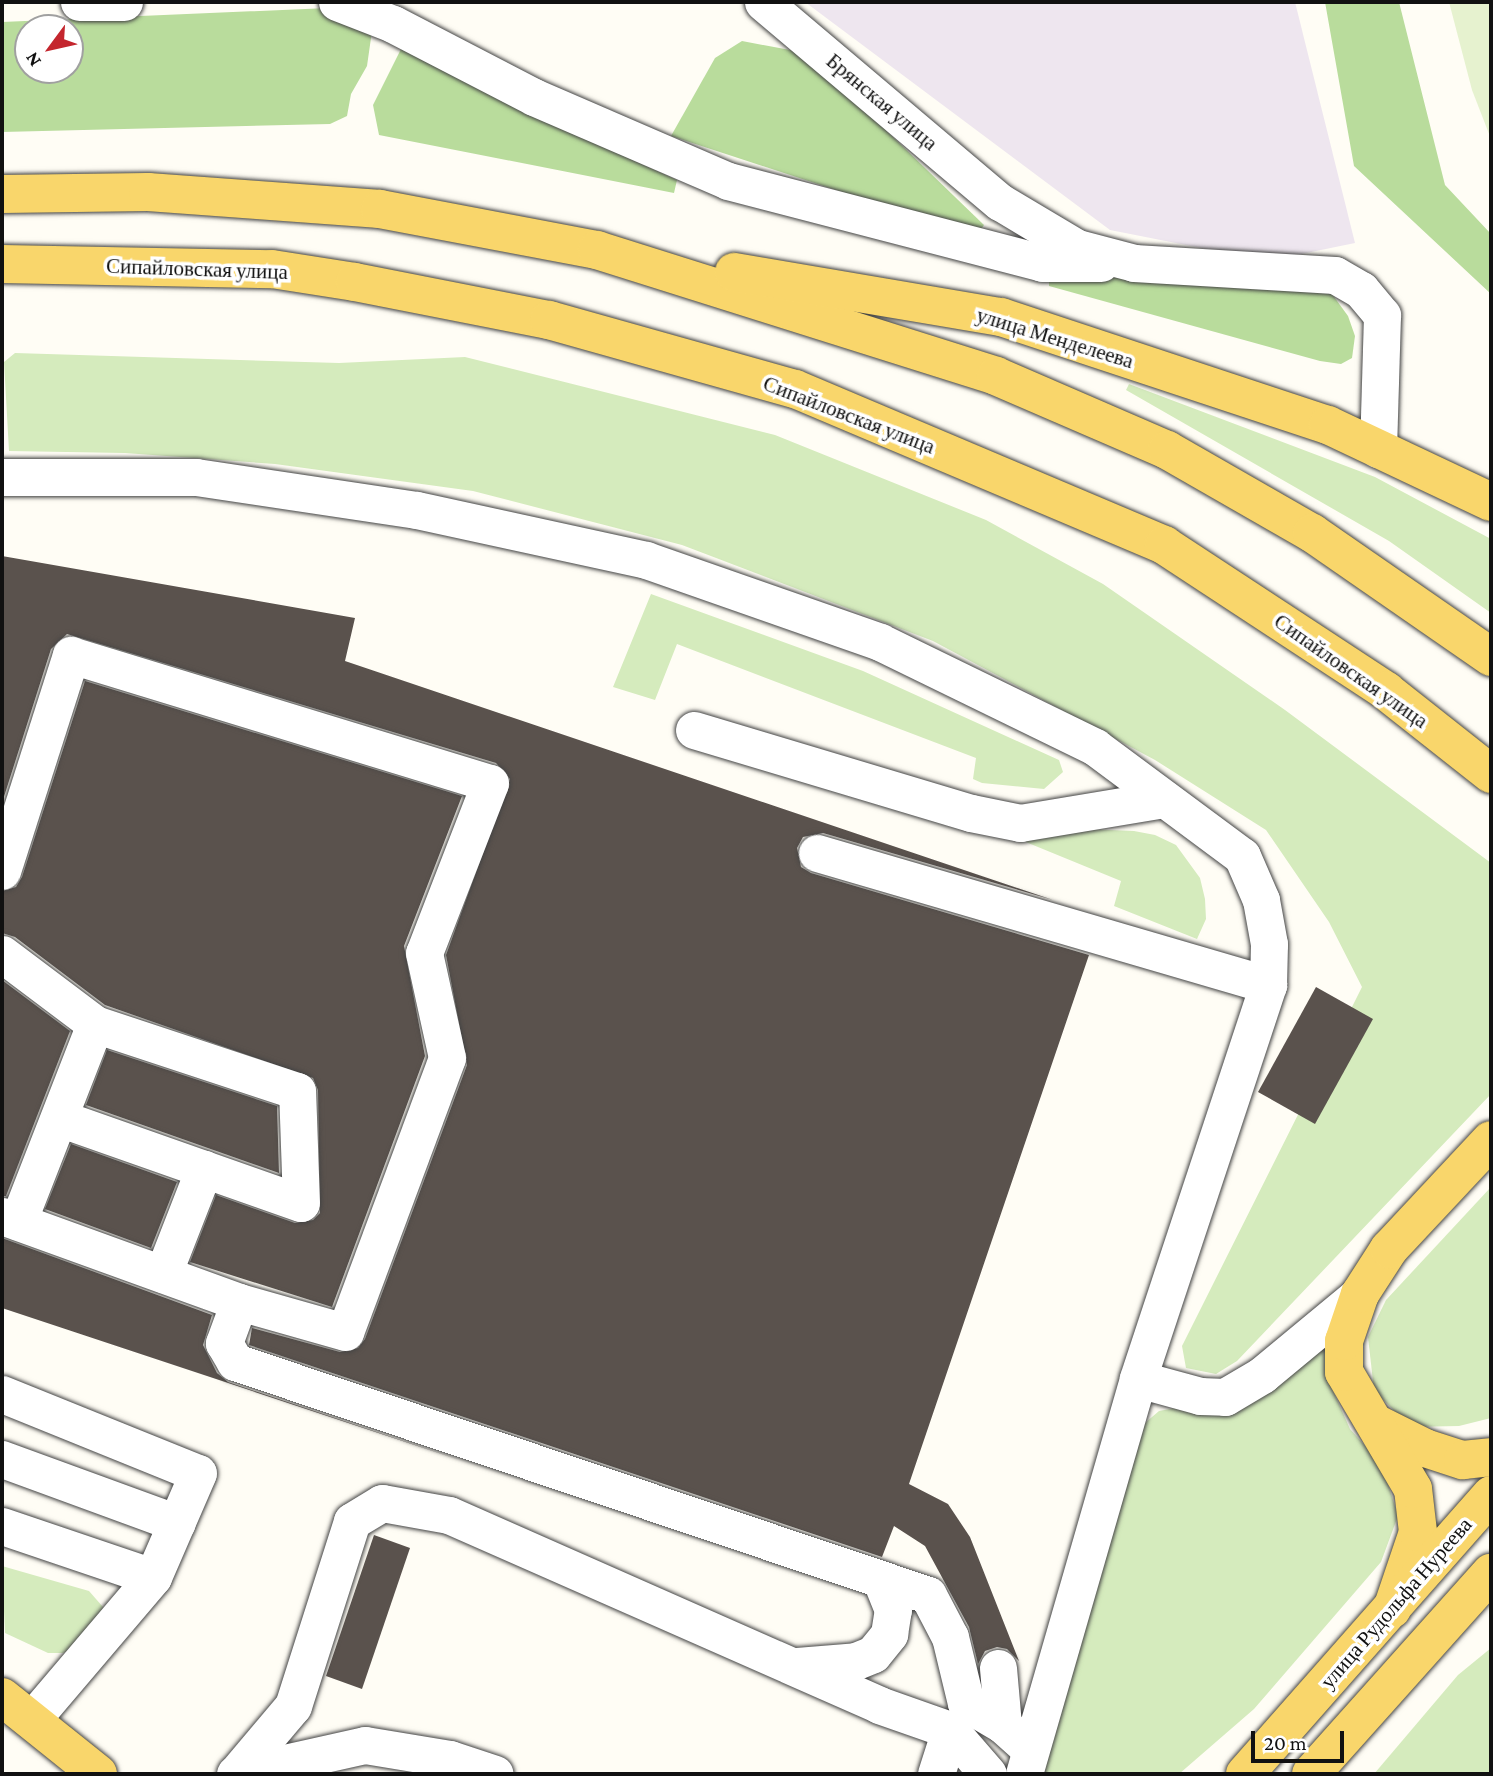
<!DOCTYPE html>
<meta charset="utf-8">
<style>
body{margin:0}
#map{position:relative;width:1493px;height:1776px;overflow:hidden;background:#fffdf5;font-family:"Crimson Pro",serif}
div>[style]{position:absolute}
.industrial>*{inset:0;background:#eee6ef}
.green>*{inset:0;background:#d5ebbd}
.forest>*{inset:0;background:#b9dc9c}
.pitch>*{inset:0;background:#e6f2cf}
.building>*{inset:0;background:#5a524d}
.roads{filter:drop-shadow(0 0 2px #444) drop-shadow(0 0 2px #444)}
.minor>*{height:37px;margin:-18.5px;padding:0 18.5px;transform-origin:18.5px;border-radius:18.5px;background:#fff}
.major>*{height:38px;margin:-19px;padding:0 19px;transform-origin:19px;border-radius:19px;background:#f9d66b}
span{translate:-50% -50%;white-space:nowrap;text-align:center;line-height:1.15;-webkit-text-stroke:7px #fff;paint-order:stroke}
.street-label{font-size:21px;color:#111}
.frame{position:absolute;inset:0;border:4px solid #111;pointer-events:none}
.north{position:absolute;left:14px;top:14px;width:70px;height:70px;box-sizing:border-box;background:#fff;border:2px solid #a0a0a0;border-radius:50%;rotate:237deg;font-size:19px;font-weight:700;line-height:28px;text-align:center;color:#111}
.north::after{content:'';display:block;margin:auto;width:24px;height:32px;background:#c4262e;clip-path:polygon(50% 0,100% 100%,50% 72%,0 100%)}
.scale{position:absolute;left:1251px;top:1731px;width:93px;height:32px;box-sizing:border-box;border:4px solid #111;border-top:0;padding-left:9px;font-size:21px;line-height:24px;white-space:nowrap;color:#111;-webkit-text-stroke:5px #fff;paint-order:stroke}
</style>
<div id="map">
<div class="industrial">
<div style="clip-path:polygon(805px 2px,1295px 2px,1355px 243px,1267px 261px,1110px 230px)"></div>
</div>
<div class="green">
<div style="clip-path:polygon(15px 353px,339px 363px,465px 357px,775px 435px,986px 520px,1103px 584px,1285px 710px,1491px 863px,1491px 1094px,1237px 1361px,1216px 1374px,1186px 1368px,1182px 1346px,1362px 987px,1329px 922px,1266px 830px,1155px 760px,933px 641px,682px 545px,473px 491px,275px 464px,125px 453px,9px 451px,4px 362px)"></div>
<div style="clip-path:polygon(1129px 384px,1375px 477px,1491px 539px,1491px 613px,1389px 541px,1126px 390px)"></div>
<div style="clip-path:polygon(651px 594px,863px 671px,1059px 760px,1063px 772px,1044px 789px,982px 783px,973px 779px,976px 758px,677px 644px,655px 700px,613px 687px)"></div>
<div style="clip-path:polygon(984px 825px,1134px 831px,1155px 835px,1176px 845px,1200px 878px,1205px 899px,1206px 919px,1197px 939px,1114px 906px,1121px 881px)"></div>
<div style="clip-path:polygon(1491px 1187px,1491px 1418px,1459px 1426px,1410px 1427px,1374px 1390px,1368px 1337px,1386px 1300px)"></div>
<div style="clip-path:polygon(1326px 1334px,1329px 1382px,1350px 1429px,1382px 1465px,1398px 1516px,1381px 1562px,1254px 1709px,1179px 1774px,1043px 1774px,1145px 1423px,1159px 1411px,1175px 1408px)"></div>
<div style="clip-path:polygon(2px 1566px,89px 1591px,103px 1607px,100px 1623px,77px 1647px,63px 1653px,48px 1653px,5px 1633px)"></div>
<div style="clip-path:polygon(1491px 1648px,1491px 1774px,1374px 1774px,1458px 1675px)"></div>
</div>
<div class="forest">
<div style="clip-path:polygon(1325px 2px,1399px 2px,1445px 185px,1491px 234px,1491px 294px,1354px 166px)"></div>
<div style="clip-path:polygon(evenodd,328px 8px,372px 31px,367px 66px,351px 94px,347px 116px,330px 124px,2px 132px,2px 22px,328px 8px,28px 28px,70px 28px,70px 70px,28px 70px,28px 28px)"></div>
<div style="clip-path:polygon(742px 41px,806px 53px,984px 225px,976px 236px,671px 136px,715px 58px)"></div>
<div style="clip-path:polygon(403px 45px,558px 126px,677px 180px,674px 193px,379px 135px,373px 105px)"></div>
<div style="clip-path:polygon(1143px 275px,1332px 294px,1348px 316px,1355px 336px,1352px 358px,1341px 364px,1320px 361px,1049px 286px,1049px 276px)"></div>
</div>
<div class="pitch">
<div style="clip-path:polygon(1449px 2px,1491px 2px,1491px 139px,1472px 90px)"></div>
</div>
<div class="building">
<div style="clip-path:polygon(2px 556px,355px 618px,345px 661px,1053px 900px,823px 833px,803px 837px,797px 848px,801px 867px,811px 873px,1089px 955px,909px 1484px,948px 1504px,970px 1537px,1019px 1661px,1007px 1649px,997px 1647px,985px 1651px,978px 1664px,969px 1627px,925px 1546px,894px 1526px,882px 1557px,249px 1345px,252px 1328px,340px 1352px,358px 1348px,365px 1339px,467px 1065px,446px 955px,510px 779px,496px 763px,67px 634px,51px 649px,2px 803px)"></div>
<div style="clip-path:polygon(85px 681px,462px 796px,404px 946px,425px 1056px,332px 1307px,190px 1262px,216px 1195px,295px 1223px,313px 1220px,320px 1213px,318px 1090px,313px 1078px,105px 1005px,15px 937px,2px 933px,2px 891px,16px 887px,22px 877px)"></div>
<div style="clip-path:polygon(2px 980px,70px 1031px,6px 1196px,2px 1196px)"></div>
<div style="clip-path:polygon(1316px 987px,1373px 1019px,1315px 1124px,1258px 1092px)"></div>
<div style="clip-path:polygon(107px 1050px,277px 1106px,279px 1173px,86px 1105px)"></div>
<div style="clip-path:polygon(71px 1144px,177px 1182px,151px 1248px,45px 1209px)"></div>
<div style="clip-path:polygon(2px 1238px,212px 1315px,203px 1345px,217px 1373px,228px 1382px,463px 1461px,2px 1308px)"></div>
<div style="clip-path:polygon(374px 1535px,410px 1548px,362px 1689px,326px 1676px)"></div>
</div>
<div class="roads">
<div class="minor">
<div style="left:79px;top:2px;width:45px"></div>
<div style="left:337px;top:2px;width:60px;rotate:21.4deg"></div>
<div style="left:393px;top:24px;width:159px;rotate:27.4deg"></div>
<div style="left:534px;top:97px;width:211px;rotate:23.4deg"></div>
<div style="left:728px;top:181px;width:325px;rotate:14.6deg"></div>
<div style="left:1042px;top:263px;width:59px"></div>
<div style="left:763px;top:2px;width:310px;rotate:40.2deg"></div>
<div style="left:1000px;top:202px;width:90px;rotate:30.9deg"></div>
<div style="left:1077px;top:248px;width:59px;rotate:14.7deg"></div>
<div style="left:1134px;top:263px;width:201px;rotate:3.4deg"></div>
<div style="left:1335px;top:275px;width:30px;rotate:30deg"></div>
<div style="left:1361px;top:290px;width:33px;rotate:50deg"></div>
<div style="left:1382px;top:315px;width:134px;rotate:91.7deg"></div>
<div style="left:2px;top:477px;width:194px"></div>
<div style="left:196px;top:477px;width:223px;rotate:8.5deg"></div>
<div style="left:417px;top:510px;width:234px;rotate:12.3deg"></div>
<div style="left:646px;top:560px;width:248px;rotate:19.3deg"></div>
<div style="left:880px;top:642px;width:239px;rotate:26deg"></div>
<div style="left:1095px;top:747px;width:183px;rotate:36.6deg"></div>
<div style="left:1242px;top:856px;width:48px;rotate:66.6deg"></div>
<div style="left:1261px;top:900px;width:45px;rotate:79.7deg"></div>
<div style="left:1269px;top:944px;width:41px;rotate:91.4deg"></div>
<div style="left:1268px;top:985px;width:415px;rotate:108.3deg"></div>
<div style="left:1138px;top:1379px;width:411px;rotate:106.1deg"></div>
<div style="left:694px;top:730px;width:289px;rotate:16.7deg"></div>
<div style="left:971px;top:813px;width:50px;rotate:11.5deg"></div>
<div style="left:1020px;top:823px;width:146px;rotate:-9.5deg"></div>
<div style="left:817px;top:853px;width:470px;rotate:16.3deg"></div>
<div style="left:2px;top:871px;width:227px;rotate:-72.3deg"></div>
<div style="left:71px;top:655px;width:438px;rotate:17deg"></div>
<div style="left:490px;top:783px;width:182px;rotate:111.2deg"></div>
<div style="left:424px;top:953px;width:107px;rotate:77.6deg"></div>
<div style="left:447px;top:1058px;width:292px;rotate:110.4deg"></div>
<div style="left:345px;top:1332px;width:110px;rotate:-164.2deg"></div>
<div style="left:239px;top:1302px;width:44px;rotate:110.1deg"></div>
<div style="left:224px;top:1343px;width:22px;rotate:60deg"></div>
<div style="left:235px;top:1362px;width:731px;rotate:18.58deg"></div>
<div style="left:928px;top:1595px;width:47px;rotate:62.4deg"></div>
<div style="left:950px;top:1637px;width:68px;rotate:76.4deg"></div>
<div style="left:966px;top:1703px;width:43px;rotate:30.7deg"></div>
<div style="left:1003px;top:1725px;width:36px;rotate:42deg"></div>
<div style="left:2px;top:954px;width:116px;rotate:37deg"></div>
<div style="left:95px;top:1024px;width:212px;rotate:111.3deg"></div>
<div style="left:59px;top:1118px;width:256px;rotate:19.4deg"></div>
<div style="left:301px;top:1203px;width:112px;rotate:-92deg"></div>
<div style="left:297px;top:1091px;width:213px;rotate:-161.7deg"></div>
<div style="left:2px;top:1216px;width:252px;rotate:19.9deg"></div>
<div style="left:163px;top:1274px;width:113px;rotate:-68.7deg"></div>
<div style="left:1138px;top:1379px;width:64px;rotate:15.3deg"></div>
<div style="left:1200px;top:1396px;width:25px;rotate:2deg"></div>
<div style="left:1225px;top:1397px;width:43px;rotate:-30.7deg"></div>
<div style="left:1262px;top:1375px;width:127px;rotate:-39.6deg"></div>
<div style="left:2px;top:1394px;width:211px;rotate:22deg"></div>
<div style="left:198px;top:1473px;width:113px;rotate:113.4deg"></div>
<div style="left:153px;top:1577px;width:187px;rotate:130.4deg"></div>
<div style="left:2px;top:1459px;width:186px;rotate:20.1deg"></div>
<div style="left:2px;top:1526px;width:159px;rotate:18.7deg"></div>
<div style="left:797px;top:1666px;width:59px;rotate:-4.8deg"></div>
<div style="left:856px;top:1661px;width:18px;rotate:-22deg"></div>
<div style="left:873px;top:1654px;width:26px;rotate:-51deg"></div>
<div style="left:889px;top:1634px;width:24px;rotate:-81deg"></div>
<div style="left:893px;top:1610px;width:32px;rotate:-112deg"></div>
<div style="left:998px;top:1668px;width:57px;rotate:85deg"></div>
<div style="left:950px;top:1730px;width:58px;rotate:49.2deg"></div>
<div style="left:238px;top:1771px;width:85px;rotate:-49.8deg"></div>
<div style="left:293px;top:1706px;width:194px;rotate:-72.3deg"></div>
<div style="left:352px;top:1521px;width:35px;rotate:-31deg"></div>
<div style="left:382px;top:1503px;width:68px;rotate:10.2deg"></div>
<div style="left:449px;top:1515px;width:470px;rotate:23.8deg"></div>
<div style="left:879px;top:1705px;width:75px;rotate:19.4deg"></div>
<div style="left:950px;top:1730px;width:46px;rotate:107.7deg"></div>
<div style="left:235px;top:1774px;width:133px;rotate:-12.6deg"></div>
<div style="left:365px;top:1745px;width:86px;rotate:9.4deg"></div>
<div style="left:450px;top:1759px;width:47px;rotate:18.4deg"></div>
</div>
<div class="major">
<div style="left:2px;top:194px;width:146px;rotate:-0.8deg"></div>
<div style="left:148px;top:192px;width:233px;rotate:4.2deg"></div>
<div style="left:380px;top:209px;width:221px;rotate:10.7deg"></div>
<div style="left:597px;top:250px;width:418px;rotate:17.5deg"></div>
<div style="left:996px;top:376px;width:186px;rotate:23.4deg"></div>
<div style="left:1167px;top:450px;width:167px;rotate:29.8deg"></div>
<div style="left:1312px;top:533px;width:218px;rotate:34.7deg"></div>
<div style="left:2px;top:264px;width:270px;rotate:1.1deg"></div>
<div style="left:272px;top:269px;width:84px;rotate:8.9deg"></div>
<div style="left:355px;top:282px;width:198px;rotate:11.1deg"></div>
<div style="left:549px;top:320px;width:255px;rotate:15.7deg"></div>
<div style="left:795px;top:389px;width:401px;rotate:22.9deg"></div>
<div style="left:1164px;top:545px;width:266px;rotate:33.3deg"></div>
<div style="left:1386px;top:691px;width:134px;rotate:38.3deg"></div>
<div style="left:734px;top:272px;width:271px;rotate:9.6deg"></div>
<div style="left:1001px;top:317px;width:344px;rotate:18.3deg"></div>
<div style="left:1328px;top:425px;width:180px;rotate:25.3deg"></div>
<div style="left:1375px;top:1423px;width:56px;rotate:26.6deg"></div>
<div style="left:1425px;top:1448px;width:40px;rotate:18deg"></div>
<div style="left:1463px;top:1460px;width:28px;rotate:-6deg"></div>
<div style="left:1392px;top:1609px;width:81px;rotate:-71.3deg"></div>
<div style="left:1418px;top:1532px;width:43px;rotate:-96.6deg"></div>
<div style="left:1413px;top:1489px;width:136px;rotate:-120.5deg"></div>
<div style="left:1344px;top:1372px;width:31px;rotate:-90deg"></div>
<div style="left:1344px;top:1341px;width:50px;rotate:-71.2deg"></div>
<div style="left:1360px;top:1294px;width:54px;rotate:-57.2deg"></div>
<div style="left:1389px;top:1249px;width:149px;rotate:-46.9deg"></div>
<div style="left:2px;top:1697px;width:123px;rotate:38.7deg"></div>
<div style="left:1245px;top:1774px;width:372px;rotate:-48.6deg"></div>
<div style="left:1311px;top:1774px;width:270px;rotate:-48.2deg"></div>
</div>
</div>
<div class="street-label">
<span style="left:882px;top:102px;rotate:40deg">Брянская улица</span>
<span style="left:197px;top:269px;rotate:2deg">Сипайловская улица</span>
<span style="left:1055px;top:338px;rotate:17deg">улица Менделеева</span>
<span style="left:849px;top:415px;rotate:21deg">Сипайловская улица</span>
<span style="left:1351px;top:671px;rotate:35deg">Сипайловская улица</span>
<span style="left:1396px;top:1603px;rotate:-49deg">улица Рудольфа Нуреева</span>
</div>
<div class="frame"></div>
<div class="north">N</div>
<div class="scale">20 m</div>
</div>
